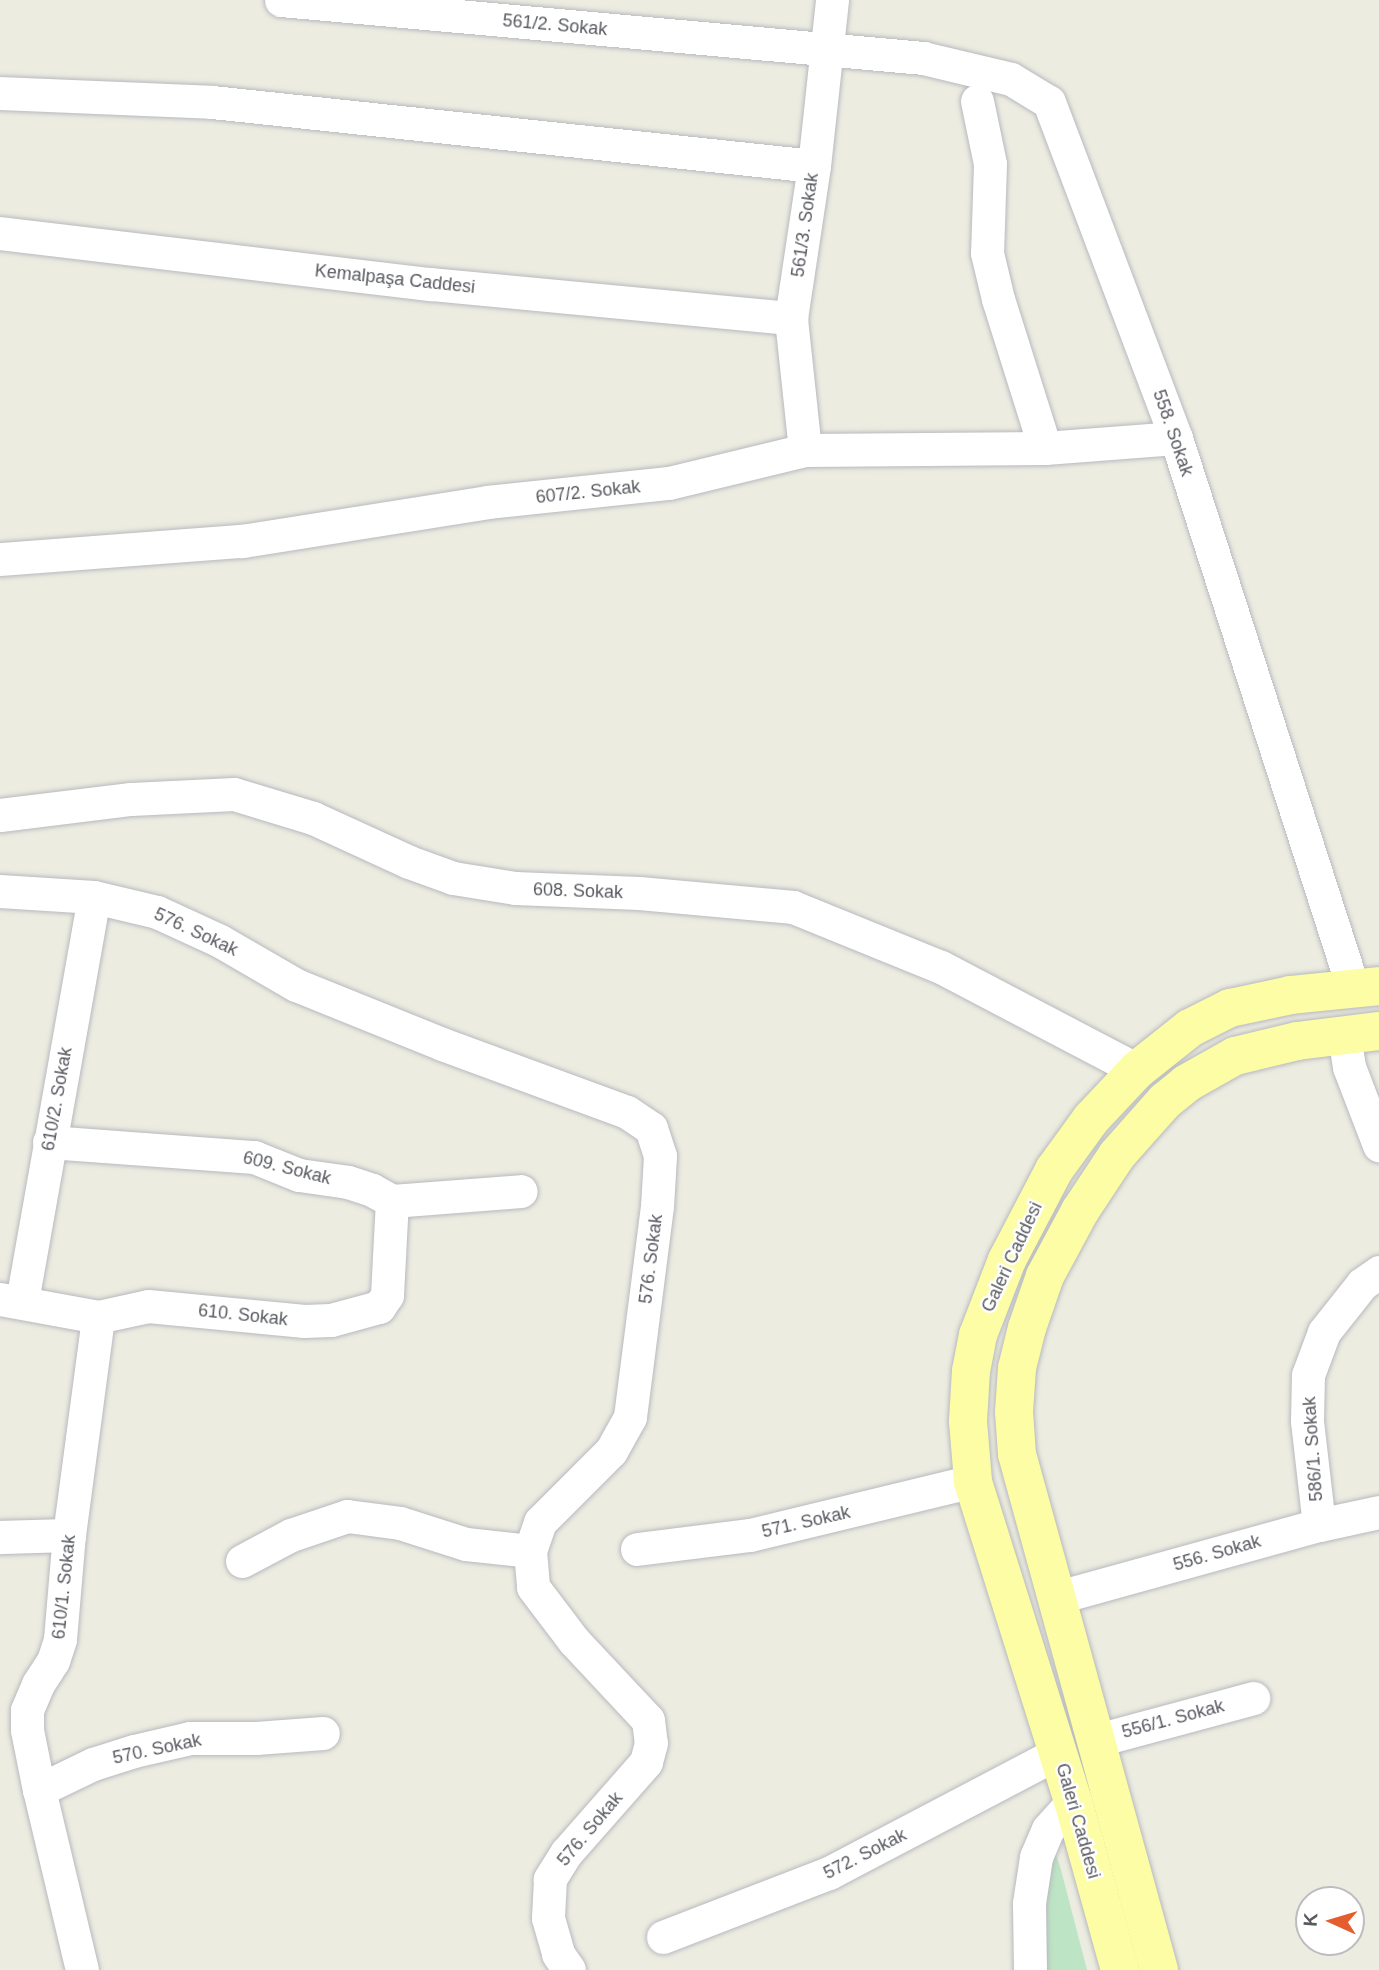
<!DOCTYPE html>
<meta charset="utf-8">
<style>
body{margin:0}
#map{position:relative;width:1379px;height:1970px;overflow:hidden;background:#ecece1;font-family:Arial,sans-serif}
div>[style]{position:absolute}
.green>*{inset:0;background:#bde4c4}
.roads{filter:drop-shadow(0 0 2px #b8b9bf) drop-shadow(0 0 2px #b8b9bf)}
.minor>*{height:33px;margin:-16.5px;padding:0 16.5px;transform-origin:16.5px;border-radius:16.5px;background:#fff}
.primary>*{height:38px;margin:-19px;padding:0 19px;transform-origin:19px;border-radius:19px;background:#fcfda4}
span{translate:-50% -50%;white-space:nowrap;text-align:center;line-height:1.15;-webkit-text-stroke:5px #fff;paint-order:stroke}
.street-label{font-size:18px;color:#595b61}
.north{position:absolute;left:1295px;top:1886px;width:70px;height:70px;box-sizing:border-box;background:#fff;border:2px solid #bdbdc0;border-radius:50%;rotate:274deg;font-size:19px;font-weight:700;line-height:28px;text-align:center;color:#595b61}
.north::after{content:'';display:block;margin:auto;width:24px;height:32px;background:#e55c2e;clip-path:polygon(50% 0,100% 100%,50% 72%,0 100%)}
</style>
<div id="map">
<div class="green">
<div style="clip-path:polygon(1055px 1853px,1060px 1866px,1087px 1970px,1045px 1970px,1048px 1856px)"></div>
</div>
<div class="roads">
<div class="minor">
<div style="left:281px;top:0;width:645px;rotate:5.16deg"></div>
<div style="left:923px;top:58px;width:90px;rotate:13.4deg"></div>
<div style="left:1011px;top:79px;width:44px;rotate:31.2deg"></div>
<div style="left:1049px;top:102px;width:359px;rotate:69.3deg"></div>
<div style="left:1176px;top:438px;width:578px;rotate:72.16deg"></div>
<div style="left:0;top:93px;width:212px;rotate:2.4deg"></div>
<div style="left:212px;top:102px;width:605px;rotate:6.07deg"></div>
<div style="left:977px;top:101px;width:64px;rotate:78.3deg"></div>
<div style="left:990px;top:164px;width:89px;rotate:91.9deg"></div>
<div style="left:987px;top:253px;width:47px;rotate:76.6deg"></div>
<div style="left:998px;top:299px;width:156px;rotate:72.5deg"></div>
<div style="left:0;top:233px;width:433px;rotate:6.8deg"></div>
<div style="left:430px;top:284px;width:363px;rotate:5.4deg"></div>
<div style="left:805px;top:450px;width:133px;rotate:-96.1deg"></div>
<div style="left:791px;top:318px;width:154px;rotate:-81.4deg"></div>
<div style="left:814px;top:166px;width:167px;rotate:-83.8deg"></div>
<div style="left:0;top:559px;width:243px;rotate:-4.3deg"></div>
<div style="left:242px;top:541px;width:248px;rotate:-9deg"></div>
<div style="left:487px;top:502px;width:183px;rotate:-6deg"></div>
<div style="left:669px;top:483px;width:140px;rotate:-13.6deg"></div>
<div style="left:805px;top:450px;width:240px;rotate:-0.5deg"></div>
<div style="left:1045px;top:448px;width:131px;rotate:-4.4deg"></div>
<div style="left:0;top:815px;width:132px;rotate:-7deg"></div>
<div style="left:131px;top:799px;width:103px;rotate:-2.8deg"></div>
<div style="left:234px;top:794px;width:83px;rotate:16.9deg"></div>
<div style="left:313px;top:818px;width:106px;rotate:24.6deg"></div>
<div style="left:409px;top:862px;width:47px;rotate:20deg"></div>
<div style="left:453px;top:878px;width:63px;rotate:9.2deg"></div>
<div style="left:515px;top:888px;width:124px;rotate:2.3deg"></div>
<div style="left:639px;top:893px;width:155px;rotate:5.2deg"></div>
<div style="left:793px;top:907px;width:160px;rotate:22.1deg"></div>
<div style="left:941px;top:967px;width:221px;rotate:27.7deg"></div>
<div style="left:0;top:891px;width:94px;rotate:3.7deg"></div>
<div style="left:94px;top:897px;width:65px;rotate:13.4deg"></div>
<div style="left:157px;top:912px;width:69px;rotate:24.7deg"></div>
<div style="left:220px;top:941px;width:88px;rotate:30.1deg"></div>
<div style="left:296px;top:985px;width:157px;rotate:22deg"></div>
<div style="left:442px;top:1044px;width:197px;rotate:20.2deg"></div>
<div style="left:627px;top:1112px;width:29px;rotate:34deg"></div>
<div style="left:651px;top:1128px;width:29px;rotate:72deg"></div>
<div style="left:660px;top:1156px;width:50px;rotate:93.4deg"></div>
<div style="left:657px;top:1206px;width:213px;rotate:97.3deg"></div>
<div style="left:630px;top:1417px;width:39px;rotate:119deg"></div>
<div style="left:611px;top:1451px;width:100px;rotate:135deg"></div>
<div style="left:540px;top:1522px;width:31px;rotate:109deg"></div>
<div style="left:530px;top:1551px;width:36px;rotate:85deg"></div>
<div style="left:533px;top:1587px;width:68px;rotate:52.8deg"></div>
<div style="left:574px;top:1641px;width:108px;rotate:46.9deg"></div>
<div style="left:648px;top:1720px;width:23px;rotate:83deg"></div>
<div style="left:651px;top:1743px;width:20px;rotate:105deg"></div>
<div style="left:646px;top:1762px;width:121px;rotate:131.3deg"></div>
<div style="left:566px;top:1853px;width:31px;rotate:122deg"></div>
<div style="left:550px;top:1879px;width:39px;rotate:93deg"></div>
<div style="left:548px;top:1918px;width:37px;rotate:74deg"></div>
<div style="left:558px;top:1954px;width:19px;rotate:55deg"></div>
<div style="left:1344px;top:1035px;width:32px;rotate:81deg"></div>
<div style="left:1349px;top:1067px;width:84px;rotate:69deg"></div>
<div style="left:49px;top:1142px;width:206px;rotate:4.2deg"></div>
<div style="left:254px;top:1157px;width:48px;rotate:21.8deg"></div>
<div style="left:299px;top:1175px;width:49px;rotate:8.1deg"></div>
<div style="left:348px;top:1182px;width:25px;rotate:18deg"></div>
<div style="left:372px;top:1190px;width:23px;rotate:29deg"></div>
<div style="left:392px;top:1201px;width:129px;rotate:-4.4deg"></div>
<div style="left:0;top:1299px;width:100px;rotate:10.4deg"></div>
<div style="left:98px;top:1317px;width:51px;rotate:-12.4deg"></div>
<div style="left:148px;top:1306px;width:157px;rotate:5.5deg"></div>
<div style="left:304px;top:1321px;width:27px;rotate:-2deg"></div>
<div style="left:331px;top:1320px;width:50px;rotate:-15.2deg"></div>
<div style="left:379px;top:1307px;width:14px;rotate:-56deg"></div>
<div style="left:387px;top:1295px;width:94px;rotate:-87deg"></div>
<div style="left:22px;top:1301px;width:410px;rotate:-79.9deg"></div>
<div style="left:1319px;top:1525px;width:105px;rotate:-96.6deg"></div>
<div style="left:1307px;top:1421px;width:46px;rotate:-88.8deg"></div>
<div style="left:1308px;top:1375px;width:46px;rotate:-69.6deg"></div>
<div style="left:1324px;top:1332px;width:61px;rotate:-51.6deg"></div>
<div style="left:1362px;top:1284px;width:21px;rotate:-35deg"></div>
<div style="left:0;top:1537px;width:69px;rotate:-1.7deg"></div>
<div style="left:637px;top:1549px;width:114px;rotate:-7.1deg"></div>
<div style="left:750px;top:1535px;width:229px;rotate:-13.6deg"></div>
<div style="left:242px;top:1561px;width:55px;rotate:-28deg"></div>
<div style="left:291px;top:1535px;width:59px;rotate:-18.7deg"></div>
<div style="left:347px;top:1516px;width:53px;rotate:7.5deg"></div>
<div style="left:400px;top:1523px;width:69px;rotate:17.7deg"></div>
<div style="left:466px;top:1544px;width:64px;rotate:6.2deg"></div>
<div style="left:1055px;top:1598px;width:274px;rotate:-15.5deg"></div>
<div style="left:1319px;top:1525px;width:61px;rotate:-12.2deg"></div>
<div style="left:1094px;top:1741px;width:165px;rotate:-15.1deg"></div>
<div style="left:39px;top:1790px;width:60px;rotate:-25.7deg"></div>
<div style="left:93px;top:1764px;width:43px;rotate:-17.6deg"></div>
<div style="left:134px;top:1751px;width:57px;rotate:-13.1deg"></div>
<div style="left:190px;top:1738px;width:66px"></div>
<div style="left:256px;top:1738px;width:67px;rotate:-4.3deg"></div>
<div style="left:663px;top:1937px;width:178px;rotate:-21.1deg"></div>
<div style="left:829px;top:1873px;width:259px;rotate:-27.7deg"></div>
<div style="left:82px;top:1970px;width:185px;rotate:-103.4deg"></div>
<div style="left:39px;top:1790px;width:61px;rotate:-101.3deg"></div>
<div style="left:27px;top:1730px;width:20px;rotate:-90deg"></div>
<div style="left:27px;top:1710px;width:28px;rotate:-67deg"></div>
<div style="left:38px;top:1684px;width:27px;rotate:-57deg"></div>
<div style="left:53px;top:1661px;width:23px;rotate:-72deg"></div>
<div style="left:60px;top:1639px;width:104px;rotate:-85.1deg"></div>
<div style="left:69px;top:1535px;width:220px;rotate:-82.4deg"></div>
<div style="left:1030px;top:1970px;width:67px;rotate:-90.9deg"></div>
<div style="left:1029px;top:1903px;width:47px;rotate:-81.3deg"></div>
<div style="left:1036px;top:1857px;width:30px;rotate:-67deg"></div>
<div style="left:1048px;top:1829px;width:38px;rotate:-48deg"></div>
</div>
<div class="primary">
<div style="left:1120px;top:1970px;width:175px;rotate:-105.5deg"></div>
<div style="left:1073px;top:1801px;width:335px;rotate:-107.4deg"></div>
<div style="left:973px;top:1481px;width:60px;rotate:-94.8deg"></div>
<div style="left:968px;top:1421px;width:50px;rotate:-86.6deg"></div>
<div style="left:971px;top:1371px;width:37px;rotate:-79deg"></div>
<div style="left:978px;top:1335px;width:80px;rotate:-68.9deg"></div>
<div style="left:1007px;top:1260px;width:102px;rotate:-62.4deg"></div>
<div style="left:1054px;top:1170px;width:63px;rotate:-54deg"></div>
<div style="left:1091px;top:1119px;width:67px;rotate:-46.8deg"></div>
<div style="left:1137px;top:1070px;width:68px;rotate:-38.4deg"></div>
<div style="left:1190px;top:1028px;width:45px;rotate:-26.6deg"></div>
<div style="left:1230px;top:1008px;width:62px;rotate:-12deg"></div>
<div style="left:1291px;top:995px;width:88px;rotate:-5.8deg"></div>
<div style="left:1159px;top:1970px;width:535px;rotate:-105.39deg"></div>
<div style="left:1017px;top:1454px;width:42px;rotate:-94.1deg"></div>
<div style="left:1014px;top:1412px;width:44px;rotate:-86.1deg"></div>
<div style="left:1017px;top:1368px;width:41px;rotate:-76deg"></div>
<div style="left:1027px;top:1328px;width:55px;rotate:-70.9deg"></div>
<div style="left:1045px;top:1276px;width:74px;rotate:-61.7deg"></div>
<div style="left:1080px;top:1211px;width:67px;rotate:-56.5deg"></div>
<div style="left:1117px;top:1155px;width:72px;rotate:-48.4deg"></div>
<div style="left:1165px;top:1101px;width:28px;rotate:-39deg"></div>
<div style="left:1187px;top:1083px;width:55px;rotate:-29.4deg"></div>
<div style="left:1235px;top:1056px;width:64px;rotate:-13.6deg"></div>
<div style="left:1297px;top:1041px;width:83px;rotate:-7deg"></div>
</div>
</div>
<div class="street-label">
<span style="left:555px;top:25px;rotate:5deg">561/2. Sokak</span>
<span style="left:805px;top:225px;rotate:-82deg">561/3. Sokak</span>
<span style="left:395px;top:279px;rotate:6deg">Kemalpaşa Caddesi</span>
<span style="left:1173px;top:433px;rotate:71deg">558. Sokak</span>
<span style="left:588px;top:492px;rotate:-6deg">607/2. Sokak</span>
<span style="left:578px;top:891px;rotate:2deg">608. Sokak</span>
<span style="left:196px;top:932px;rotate:25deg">576. Sokak</span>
<span style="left:57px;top:1099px;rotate:-80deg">610/2. Sokak</span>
<span style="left:287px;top:1168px;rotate:14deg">609. Sokak</span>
<span style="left:1012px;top:1257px;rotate:-65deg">Galeri Caddesi</span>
<span style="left:651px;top:1259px;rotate:-83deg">576. Sokak</span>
<span style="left:243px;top:1315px;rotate:6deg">610. Sokak</span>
<span style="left:1313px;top:1449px;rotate:-94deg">586/1. Sokak</span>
<span style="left:806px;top:1522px;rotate:-13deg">571. Sokak</span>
<span style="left:1217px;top:1553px;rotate:-16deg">556. Sokak</span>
<span style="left:64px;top:1587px;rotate:-84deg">610/1. Sokak</span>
<span style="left:1173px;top:1719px;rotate:-15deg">556/1. Sokak</span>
<span style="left:157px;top:1749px;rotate:-12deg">570. Sokak</span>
<span style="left:1078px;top:1821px;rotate:74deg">Galeri Caddesi</span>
<span style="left:590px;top:1829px;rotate:-50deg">576. Sokak</span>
<span style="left:865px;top:1854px;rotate:-27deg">572. Sokak</span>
</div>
<div class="north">K</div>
</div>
